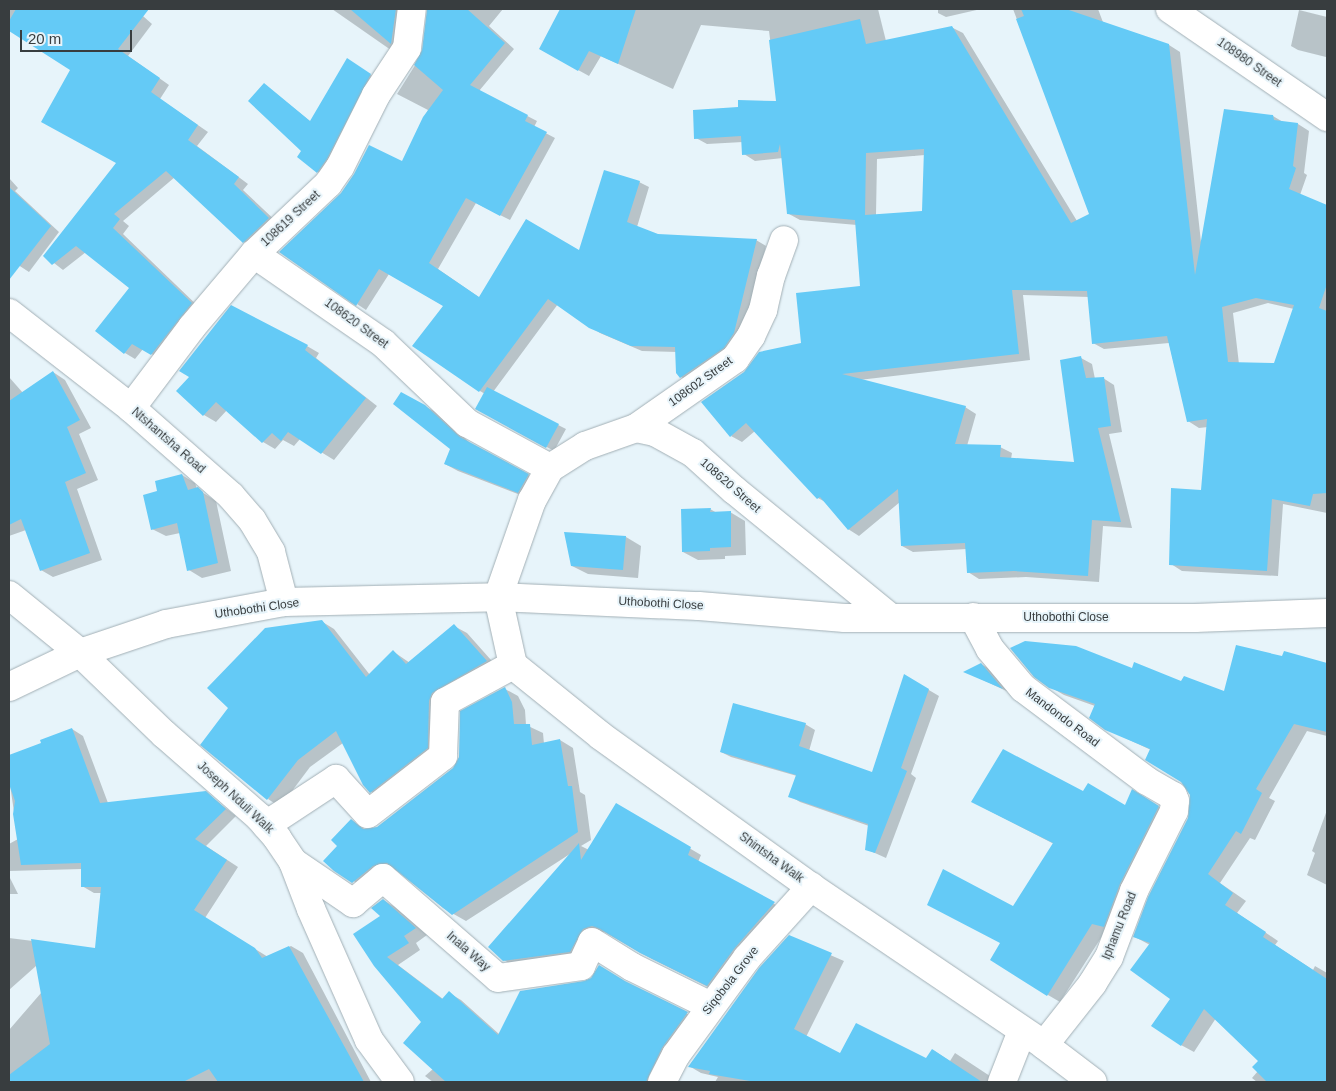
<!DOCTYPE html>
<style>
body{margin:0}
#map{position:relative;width:1336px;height:1091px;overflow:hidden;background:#e7f4fa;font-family:Helvetica,sans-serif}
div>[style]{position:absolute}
.shadow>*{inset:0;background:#0003}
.building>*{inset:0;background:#64caf6}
.roads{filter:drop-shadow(0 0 1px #a2afb5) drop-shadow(0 0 1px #a2afb5)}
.minor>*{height:28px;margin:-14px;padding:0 14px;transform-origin:14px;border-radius:14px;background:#fff}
span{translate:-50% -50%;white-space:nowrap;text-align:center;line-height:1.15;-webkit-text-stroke:4px #e7f4fa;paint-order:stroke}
.street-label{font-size:12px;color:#383d3f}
.frame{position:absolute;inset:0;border:10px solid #383d3f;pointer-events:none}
.scale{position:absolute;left:20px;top:30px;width:112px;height:22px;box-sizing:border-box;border:2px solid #383d3f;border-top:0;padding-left:6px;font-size:15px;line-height:18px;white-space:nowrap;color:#383d3f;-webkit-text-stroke:4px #e7f4fa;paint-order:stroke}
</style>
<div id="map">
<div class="shadow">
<div style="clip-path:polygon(9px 9px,23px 9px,63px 33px,84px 9px,135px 9px,152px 24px,128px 56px,169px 85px,160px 99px,208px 132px,197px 146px,248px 184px,243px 190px,279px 224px,254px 248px,244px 242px,175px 177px,123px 221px,129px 226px,123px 234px,201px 309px,162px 360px,143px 349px,135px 359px,125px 353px,131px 288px,86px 252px,63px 270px,45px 256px,118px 163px,71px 69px,9px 30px)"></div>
<div style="clip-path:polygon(332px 9px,408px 9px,398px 54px,388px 48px)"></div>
<div style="clip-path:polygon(428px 9px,503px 9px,489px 26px,514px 49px,479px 91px,537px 121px,534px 127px,555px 138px,510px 220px,476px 203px,438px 269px,480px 298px,580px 252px,639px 182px,649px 187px,637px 227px,658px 236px,756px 240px,766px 246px,743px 339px,691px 383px,681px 377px,677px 352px,642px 351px,600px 333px,558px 304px,493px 392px,566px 429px,554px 451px,477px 408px,485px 394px,480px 391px,444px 306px,389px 274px,366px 310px,357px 304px,402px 163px,428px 110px,397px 94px,424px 51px)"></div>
<div style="clip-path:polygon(evenodd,562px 9px,878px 9px,886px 41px,951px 27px,963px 33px,1077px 221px,1091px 214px,1013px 9px,1098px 9px,1121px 70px,1169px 45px,1180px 52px,1201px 242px,1273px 116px,1283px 122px,1298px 124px,1309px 131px,1304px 173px,1307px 175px,1300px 195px,1327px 206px,1327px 513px,1283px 504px,1278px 576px,1182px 571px,1171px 564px,1202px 491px,1208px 427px,1199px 428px,1188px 421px,1169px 343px,1104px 349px,1093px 343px,1089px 297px,1023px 295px,1030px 360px,859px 380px,965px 407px,976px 414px,967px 446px,1000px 447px,1012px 453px,1011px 459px,1076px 463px,1081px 358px,1092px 364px,1095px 379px,1103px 378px,1114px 385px,1122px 432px,1109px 434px,1132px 528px,1103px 526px,1099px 582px,1026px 577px,979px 579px,968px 572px,967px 549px,913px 552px,902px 546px,900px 502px,859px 536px,848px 529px,827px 503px,818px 498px,755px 431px,742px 442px,731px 436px,803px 344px,861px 287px,857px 225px,800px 220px,789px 214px,783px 158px,755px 161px,744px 154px,743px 142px,707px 144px,696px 138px,739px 108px,778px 102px,769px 31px,701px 25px,673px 89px,601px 56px,589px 76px,540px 49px,562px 9px,925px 155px,923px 212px,876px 215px,877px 159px,925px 155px,562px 9px,1268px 303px,1294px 309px,1275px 364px,1239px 364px,1233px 313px,1268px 303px)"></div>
<div style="clip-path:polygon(938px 9px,981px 9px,946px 17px,938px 13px)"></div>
<div style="clip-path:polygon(1299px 10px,1327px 17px,1327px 59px,1326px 57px,1298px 50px,1291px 46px)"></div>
<div style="clip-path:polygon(346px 62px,378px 79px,325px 176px,318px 172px,303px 151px,264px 84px,311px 122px)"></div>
<div style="clip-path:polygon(9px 178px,18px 188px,15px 191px,59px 232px,29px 272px,9px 259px)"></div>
<div style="clip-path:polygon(307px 346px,319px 353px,316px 358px,377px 406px,334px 460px,300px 439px,294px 446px,283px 440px,275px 449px,263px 442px,227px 410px,216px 422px,204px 415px,178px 391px)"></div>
<div style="clip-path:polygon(53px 372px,65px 380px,91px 428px,79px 434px,98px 480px,77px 489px,102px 560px,53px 577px,41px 570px,26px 530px,9px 536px,9px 377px,23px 393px)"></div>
<div style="clip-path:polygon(424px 406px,438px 413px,471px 444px,541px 482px,531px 499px,458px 471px,445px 464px,452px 448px)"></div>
<div style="clip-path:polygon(182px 475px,195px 483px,197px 489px,216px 501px,231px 571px,202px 578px,189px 570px,180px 533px,166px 536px,152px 529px,159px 492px)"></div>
<div style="clip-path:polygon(710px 509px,717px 513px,730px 512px,745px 521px,746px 555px,725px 556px,725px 559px,698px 560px,683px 552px)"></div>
<div style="clip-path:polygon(626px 537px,641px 546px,638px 578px,588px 574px,572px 566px)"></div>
<div style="clip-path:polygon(321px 621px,334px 629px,370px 675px,394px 652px,410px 663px,454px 626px,467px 633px,499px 669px,445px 700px,440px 755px,383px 799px,371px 792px,343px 743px,310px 767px,280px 807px,268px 799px)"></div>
<div style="clip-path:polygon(1285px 653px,1327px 665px,1327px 736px,1307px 731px,1269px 798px,1275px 801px,1255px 840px,1250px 838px,1220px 883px,1246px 901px,1237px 913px,1278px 941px,1275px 945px,1313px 970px,1315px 966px,1327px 973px,1327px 1082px,1257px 1082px,1252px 1078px,1258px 1071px,1260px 1061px,1216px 1018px,1194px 1052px,1181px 1045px,1171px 999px,1150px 945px,1135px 937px,1189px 818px,1191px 795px,1182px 782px,1151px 750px,1106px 729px,1095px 706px,1064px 695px,1050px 687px,1132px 670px,1225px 693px,1283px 658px)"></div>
<div style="clip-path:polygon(981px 664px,997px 673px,1015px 695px,966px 672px)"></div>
<div style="clip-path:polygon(905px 676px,939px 696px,911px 774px,916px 778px,886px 858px,866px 849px,869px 826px,800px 802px,790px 796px,797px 776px,731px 757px,721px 752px,805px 724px,815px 730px,809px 751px,873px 773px)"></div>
<div style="clip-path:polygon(505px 689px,518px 696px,525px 710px,526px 725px,543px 733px,544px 744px,560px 740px,573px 748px,580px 792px,585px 795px,591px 840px,581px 846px,589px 850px,616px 805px,701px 855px,698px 862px,785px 910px,718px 992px,652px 959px,604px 932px,594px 935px,581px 957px,515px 967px,504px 960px,573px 852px,466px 921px,443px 908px,398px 870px,387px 873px,366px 890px,325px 860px,339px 846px,352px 821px,366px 830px,378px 828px,454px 769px)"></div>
<div style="clip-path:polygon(72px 729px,83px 736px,108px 803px,206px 793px,236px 816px,206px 846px,238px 867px,205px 918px,268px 957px,291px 946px,303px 953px,371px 1082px,9px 1082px,9px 1030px,80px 948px,96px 950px,102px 893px,94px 893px,82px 886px,82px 869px,9px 871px,9px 844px,18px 839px,9px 778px,9px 756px,43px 744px)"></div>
<div style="clip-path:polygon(1084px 793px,1126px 807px,1145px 799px,1171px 814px,1106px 930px,1060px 1002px,1048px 995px,1002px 943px,1013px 908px,1054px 844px,986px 809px)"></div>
<div style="clip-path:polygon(1327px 810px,1327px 885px,1307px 875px,1315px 853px,1312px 851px)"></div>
<div style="clip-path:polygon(9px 876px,18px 894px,9px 894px)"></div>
<div style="clip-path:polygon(383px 900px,395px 907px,427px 935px,416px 943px,420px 950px,398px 965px,443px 999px,449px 993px,461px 1000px,499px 1034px,629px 984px,699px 1020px,661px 1082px,647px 1082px,610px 1067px,602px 1082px,433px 1082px,425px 1076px,433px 1069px,423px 1022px,376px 965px)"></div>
<div style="clip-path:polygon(789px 937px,844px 961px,806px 1037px,840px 1054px,915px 1074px,933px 1050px,950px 1061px,955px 1053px,999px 1082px,922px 1082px,913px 1077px,911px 1082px,715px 1082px,718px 1077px,701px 1073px,689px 1066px)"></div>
<div style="clip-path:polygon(9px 938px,41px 942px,54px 950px,9px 990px)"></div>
</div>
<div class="building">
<div style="clip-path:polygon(16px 9px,149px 9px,118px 49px,160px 78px,151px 92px,198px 125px,188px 140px,239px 177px,234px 184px,269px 218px,243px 243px,166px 171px,114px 214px,120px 219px,113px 228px,192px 303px,151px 355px,132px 344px,124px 354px,95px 331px,129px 288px,76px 246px,52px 265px,43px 256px,116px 163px,41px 122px,70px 70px,9px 31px,9px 21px)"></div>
<div style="clip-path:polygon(350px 9px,396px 9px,391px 44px)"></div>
<div style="clip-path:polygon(427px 9px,467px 9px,505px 43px,470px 85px,528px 115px,525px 121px,547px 132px,500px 216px,466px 198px,429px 263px,479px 297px,526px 219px,579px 250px,604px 170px,640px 181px,627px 222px,658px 234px,757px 239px,734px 333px,724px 348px,680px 378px,676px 373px,675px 347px,631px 346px,589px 328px,548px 299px,479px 392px,412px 346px,443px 306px,379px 269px,356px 306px,279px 252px,341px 193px,354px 174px,369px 145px,402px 161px,423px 117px,443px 90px,414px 65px,422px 50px)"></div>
<div style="clip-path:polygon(560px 9px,636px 9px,618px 64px,589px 51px,578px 71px,539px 49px)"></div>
<div style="clip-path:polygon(evenodd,1021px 9px,1066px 9px,1169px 44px,1195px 275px,1224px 109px,1273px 115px,1274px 120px,1298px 123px,1293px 166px,1296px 168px,1289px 189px,1327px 205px,1327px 284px,1319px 308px,1327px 311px,1327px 493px,1313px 494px,1310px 506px,1272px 499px,1267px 571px,1169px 565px,1171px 488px,1201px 490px,1207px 419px,1187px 422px,1167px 336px,1092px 344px,1087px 291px,1012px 290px,1019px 354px,842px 374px,966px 406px,955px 444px,1001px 445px,1000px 457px,1074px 462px,1060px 360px,1081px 356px,1086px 378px,1104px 377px,1111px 426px,1098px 428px,1121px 522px,1092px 520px,1088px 576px,1014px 571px,967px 573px,965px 543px,901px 546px,898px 489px,848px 530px,820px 497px,817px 499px,746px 423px,730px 437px,701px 402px,744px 372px,759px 352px,801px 343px,796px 293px,860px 286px,855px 220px,787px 214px,780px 144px,778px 152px,742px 155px,741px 136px,694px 139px,693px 110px,738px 107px,738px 100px,776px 101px,769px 40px,860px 19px,866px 44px,952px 26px,1071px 223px,1089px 214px,1016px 19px,1024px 16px,1021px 9px,924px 149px,922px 211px,865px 215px,866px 153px,924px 149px,1021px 9px,1256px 298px,1294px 305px,1274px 363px,1228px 362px,1222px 307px,1256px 298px)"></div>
<div style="clip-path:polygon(347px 58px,371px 74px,327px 159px,317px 173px,297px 157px,301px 151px,248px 101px,264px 83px,310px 121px)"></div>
<div style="clip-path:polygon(9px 187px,51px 226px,9px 280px)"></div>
<div style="clip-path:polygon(231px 305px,308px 345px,305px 350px,366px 398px,321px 454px,288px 432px,281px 441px,272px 433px,262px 443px,216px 402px,203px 416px,176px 391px,189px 377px,179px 371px)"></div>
<div style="clip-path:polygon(53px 371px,80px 420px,67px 427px,86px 473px,65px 482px,90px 553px,40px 571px,21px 519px,9px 525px,9px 401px)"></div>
<div style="clip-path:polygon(487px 387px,559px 424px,546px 448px,475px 409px)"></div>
<div style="clip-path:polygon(401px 392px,425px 405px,460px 437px,529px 474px,518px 493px,444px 464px,450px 449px,393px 404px)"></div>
<div style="clip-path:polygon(182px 474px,188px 490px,198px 487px,203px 492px,218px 563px,187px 571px,177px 523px,151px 530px,143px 495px,157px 491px,155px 481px)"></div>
<div style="clip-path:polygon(711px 508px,710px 512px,731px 511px,731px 547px,710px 548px,710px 551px,682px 552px,681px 509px)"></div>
<div style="clip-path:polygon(564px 532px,626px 536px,623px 570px,571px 566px)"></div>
<div style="clip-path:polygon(322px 620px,366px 677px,393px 650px,406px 664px,454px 624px,487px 661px,432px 693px,429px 701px,428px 748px,370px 793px,363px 785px,336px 731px,298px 760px,267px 800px,200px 745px,228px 708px,207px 688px,265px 628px)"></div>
<div style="clip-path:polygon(1025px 641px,1076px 646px,1132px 668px,1134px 662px,1181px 681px,1184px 676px,1224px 691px,1236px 645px,1282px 656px,1284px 651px,1327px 663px,1327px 732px,1294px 724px,1256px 789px,1262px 793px,1241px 834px,1236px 831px,1208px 874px,1233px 893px,1225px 905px,1266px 932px,1263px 937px,1327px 979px,1327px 1082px,1267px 1082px,1252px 1067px,1258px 1061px,1204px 1009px,1181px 1046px,1151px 1026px,1170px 999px,1130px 970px,1150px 943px,1133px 937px,1148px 897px,1188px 818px,1190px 795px,1181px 782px,1145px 760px,1150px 749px,1105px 730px,1089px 718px,1095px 704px,1049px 688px,1034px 677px,1010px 648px)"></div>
<div style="clip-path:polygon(981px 663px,1003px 689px,963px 672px)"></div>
<div style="clip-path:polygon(904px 674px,929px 689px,901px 768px,907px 771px,875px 853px,865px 850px,868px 824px,788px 797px,796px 775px,720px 752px,733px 703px,806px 723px,799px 746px,872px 772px)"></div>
<div style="clip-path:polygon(505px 687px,512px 702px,514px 724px,530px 724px,532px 745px,560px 739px,568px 786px,572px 786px,578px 832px,452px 915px,387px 863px,373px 866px,352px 883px,334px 871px,323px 861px,337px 846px,331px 840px,351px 819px,363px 829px,377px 827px,453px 768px,459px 757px,460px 711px)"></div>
<div style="clip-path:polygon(72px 728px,100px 803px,206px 791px,226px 809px,195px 839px,227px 860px,194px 910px,255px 948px,262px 958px,289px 946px,364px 1082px,218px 1082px,209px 1069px,183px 1082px,9px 1082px,9px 1075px,50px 1044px,31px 939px,95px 948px,101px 887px,81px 887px,81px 863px,21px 865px,13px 814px,15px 801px,9px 784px,9px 755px,41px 743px,40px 740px)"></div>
<div style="clip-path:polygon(1003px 749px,1083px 791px,1088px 783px,1125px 805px,1132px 789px,1159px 806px,1120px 884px,1104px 927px,1092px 924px,1047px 996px,990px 960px,1000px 943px,927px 905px,943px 869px,1013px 906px,1053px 843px,971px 802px)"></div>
<div style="clip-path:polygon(616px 803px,691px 847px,688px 855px,775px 902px,734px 949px,707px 986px,640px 953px,600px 929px,592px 926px,583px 929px,570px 952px,503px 961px,488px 947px,579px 843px,581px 860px)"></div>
<div style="clip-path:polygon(383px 899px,416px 928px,404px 936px,409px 943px,387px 957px,442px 999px,449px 991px,498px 1035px,520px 991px,584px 981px,591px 978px,599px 965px,625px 981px,688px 1012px,662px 1048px,646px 1082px,446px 1082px,403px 1043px,421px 1022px,374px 966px,353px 934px,380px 916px,371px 908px)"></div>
<div style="clip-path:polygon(789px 935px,832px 953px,794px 1029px,840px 1053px,856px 1023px,926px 1058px,932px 1049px,982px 1082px,756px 1082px,709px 1074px,710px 1071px,688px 1067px,759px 968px)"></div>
</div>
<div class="roads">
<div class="minor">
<div style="left:1170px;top:9px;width:191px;rotate:34.5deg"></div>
<div style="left:254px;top:254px;width:157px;rotate:34.6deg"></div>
<div style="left:383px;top:343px;width:116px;rotate:43.6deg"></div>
<div style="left:467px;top:423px;width:94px;rotate:28.5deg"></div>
<div style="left:9px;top:313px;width:155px;rotate:37.9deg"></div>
<div style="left:131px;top:408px;width:133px;rotate:41.3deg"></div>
<div style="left:231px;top:496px;width:32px;rotate:49deg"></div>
<div style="left:252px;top:520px;width:37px;rotate:59deg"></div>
<div style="left:271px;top:552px;width:52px;rotate:75.4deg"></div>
<div style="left:131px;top:408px;width:101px;rotate:-53deg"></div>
<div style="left:192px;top:327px;width:96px;rotate:-49.7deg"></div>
<div style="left:254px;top:254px;width:102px;rotate:-43.4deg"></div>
<div style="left:328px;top:184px;width:21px;rotate:-55deg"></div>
<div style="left:340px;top:167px;width:80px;rotate:-63.4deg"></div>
<div style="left:376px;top:95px;width:56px;rotate:-56.6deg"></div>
<div style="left:407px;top:48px;width:39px;rotate:-83deg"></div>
<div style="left:636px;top:428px;width:121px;rotate:-34.9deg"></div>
<div style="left:735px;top:359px;width:28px;rotate:-55deg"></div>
<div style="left:751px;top:336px;width:29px;rotate:-65deg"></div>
<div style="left:763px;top:310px;width:35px;rotate:-77deg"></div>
<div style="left:771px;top:276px;width:38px;rotate:-70deg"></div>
<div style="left:9px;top:595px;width:92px;rotate:39.2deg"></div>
<div style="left:80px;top:653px;width:117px;rotate:44deg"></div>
<div style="left:164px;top:734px;width:126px;rotate:41.1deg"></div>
<div style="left:259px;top:817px;width:28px;rotate:49deg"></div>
<div style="left:277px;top:838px;width:29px;rotate:56deg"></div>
<div style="left:293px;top:862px;width:50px;rotate:69deg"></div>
<div style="left:311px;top:909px;width:143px;rotate:66.1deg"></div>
<div style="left:369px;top:1040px;width:52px;rotate:53.6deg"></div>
<div style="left:973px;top:617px;width:36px;rotate:62deg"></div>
<div style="left:990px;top:649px;width:51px;rotate:49.8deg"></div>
<div style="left:1023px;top:688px;width:155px;rotate:36.9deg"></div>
<div style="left:1147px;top:781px;width:30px;rotate:30deg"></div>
<div style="left:1173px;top:796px;width:5px;rotate:68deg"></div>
<div style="left:1175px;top:801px;width:10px;rotate:96deg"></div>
<div style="left:1174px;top:811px;width:89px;rotate:116.6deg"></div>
<div style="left:1134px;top:891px;width:71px;rotate:110.7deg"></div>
<div style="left:1109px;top:957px;width:31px;rotate:122deg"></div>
<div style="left:1093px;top:983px;width:79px;rotate:128.3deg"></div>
<div style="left:891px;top:618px;width:203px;rotate:-140.8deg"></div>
<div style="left:734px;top:490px;width:55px;rotate:-137.9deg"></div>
<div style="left:693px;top:453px;width:43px;rotate:-151.1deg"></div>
<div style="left:655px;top:432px;width:19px;rotate:-168deg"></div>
<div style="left:636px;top:428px;width:54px;rotate:160.6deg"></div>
<div style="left:585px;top:446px;width:41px;rotate:147.8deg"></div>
<div style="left:550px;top:468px;width:37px;rotate:119deg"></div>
<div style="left:532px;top:500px;width:103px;rotate:109.3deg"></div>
<div style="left:498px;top:597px;width:70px;rotate:77.6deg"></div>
<div style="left:513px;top:665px;width:113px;rotate:38.9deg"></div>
<div style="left:601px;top:736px;width:259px;rotate:35.7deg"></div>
<div style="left:811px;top:887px;width:282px;rotate:34.1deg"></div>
<div style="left:1044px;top:1045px;width:61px;rotate:37.1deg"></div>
<div style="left:9px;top:687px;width:79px;rotate:-25.6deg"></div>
<div style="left:80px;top:653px;width:91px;rotate:-18.6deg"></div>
<div style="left:166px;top:624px;width:120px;rotate:-10.6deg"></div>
<div style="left:284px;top:602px;width:214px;rotate:-1.3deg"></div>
<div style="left:498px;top:597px;width:201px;rotate:2.6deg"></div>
<div style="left:699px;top:606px;width:146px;rotate:4.7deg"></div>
<div style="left:845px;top:618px;width:350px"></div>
<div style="left:1195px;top:618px;width:132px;rotate:-2.2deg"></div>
<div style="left:266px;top:825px;width:84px;rotate:-33.3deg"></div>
<div style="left:336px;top:779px;width:47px;rotate:47.6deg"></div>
<div style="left:368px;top:814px;width:95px;rotate:-37.7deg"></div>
<div style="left:443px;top:756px;width:54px;rotate:-87.9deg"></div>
<div style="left:445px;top:702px;width:77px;rotate:-28.6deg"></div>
<div style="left:293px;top:862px;width:73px;rotate:34.3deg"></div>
<div style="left:353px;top:903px;width:39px;rotate:-40deg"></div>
<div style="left:383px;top:878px;width:152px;rotate:41deg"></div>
<div style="left:498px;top:978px;width:84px;rotate:-8.2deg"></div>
<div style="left:581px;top:966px;width:26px;rotate:-65deg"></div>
<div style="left:592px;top:942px;width:47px;rotate:32deg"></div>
<div style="left:632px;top:967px;width:88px;rotate:26.3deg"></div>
<div style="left:662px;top:1082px;width:30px;rotate:-63deg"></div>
<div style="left:676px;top:1055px;width:120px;rotate:-53.8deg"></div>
<div style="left:747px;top:958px;width:96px;rotate:-48deg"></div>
<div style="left:1002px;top:1082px;width:55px;rotate:-68.6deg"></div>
</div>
</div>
<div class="street-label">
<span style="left:1249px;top:63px;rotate:35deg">108980 Street</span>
<span style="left:291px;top:219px;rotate:-43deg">108619 Street</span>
<span style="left:356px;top:324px;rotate:36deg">108620 Street</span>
<span style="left:701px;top:382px;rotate:-36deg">108602 Street</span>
<span style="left:168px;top:441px;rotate:41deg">Ntshantsha Road</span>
<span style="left:730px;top:486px;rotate:41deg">108620 Street</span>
<span style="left:661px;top:604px;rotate:3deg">Uthobothi Close</span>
<span style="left:257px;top:609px;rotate:-8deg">Uthobothi Close</span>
<span style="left:1066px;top:618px">Uthobothi Close</span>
<span style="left:1062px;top:718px;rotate:37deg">Mandondo Road</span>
<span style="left:235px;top:798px;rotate:43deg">Joseph Nduli Walk</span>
<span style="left:771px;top:858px;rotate:36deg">Shintsha Walk</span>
<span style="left:1120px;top:926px;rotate:-68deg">Iphamu Road</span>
<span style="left:468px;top:952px;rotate:41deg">Inala Way</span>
<span style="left:731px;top:981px;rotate:-52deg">Siqobola Grove</span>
</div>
<div class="frame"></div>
<div class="scale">20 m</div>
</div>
